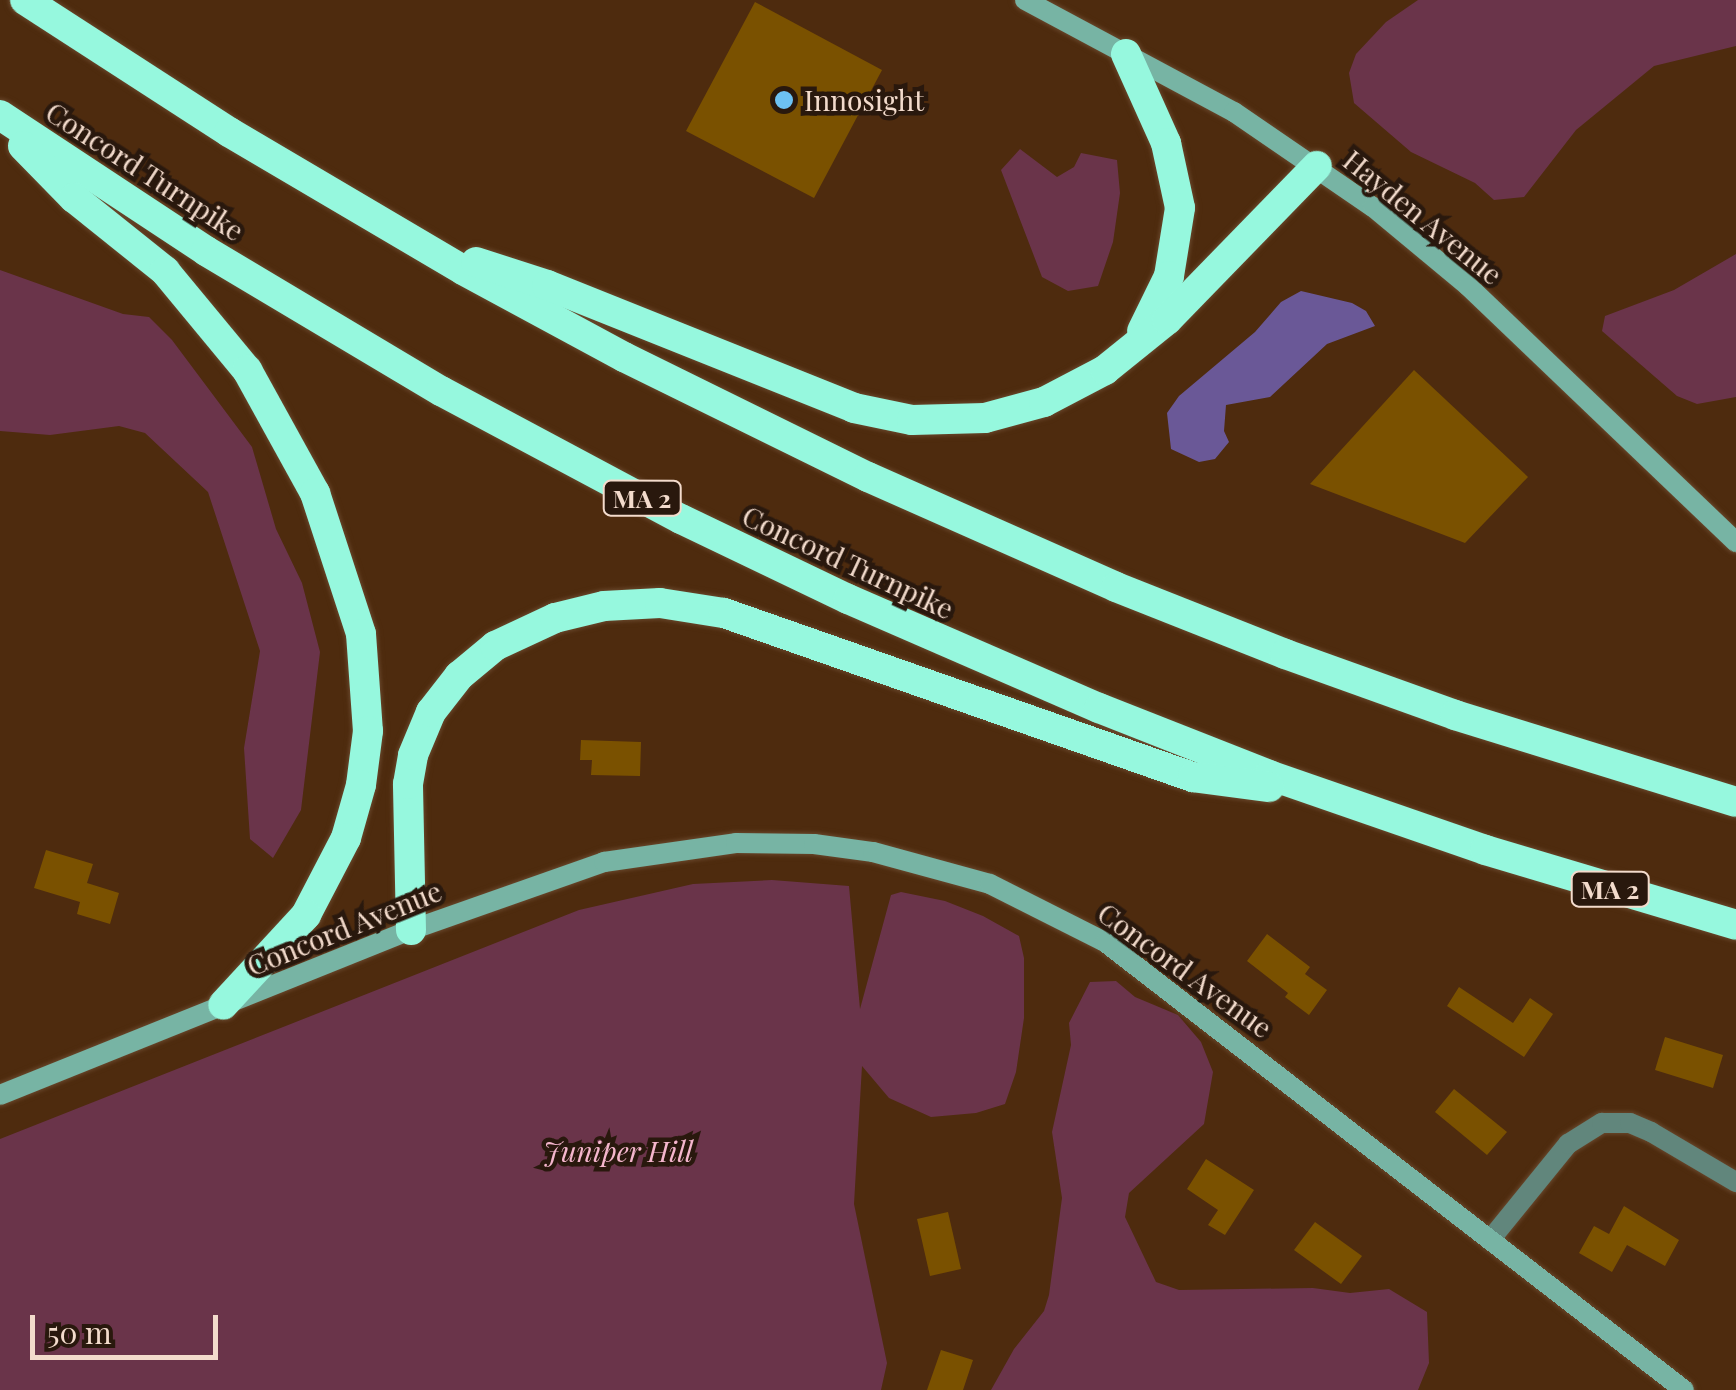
<!DOCTYPE html>
<style>
body{margin:0}
#map{position:relative;width:1736px;height:1390px;overflow:hidden;background:#4e2b0e;font-family:"Playfair Display",serif}
div>[style]{position:absolute}
.green>*{inset:0;background:#6a344a}
.water>*{inset:0;background:#6a5897}
.building>*{inset:0;background:#7a5100}
.roads{filter:drop-shadow(0 0 2px #68472c) drop-shadow(0 0 2px #68472c)}
.street>*{height:20px;margin:-10px;padding:0 10px;transform-origin:10px;border-radius:10px;background:#61867c}
.secondary>*{height:20px;margin:-10px;padding:0 10px;transform-origin:10px;border-radius:10px;background:#77b4a4}
.highway>*{height:30px;margin:-15px;padding:0 15px;transform-origin:15px;border-radius:15px;background:#96f8de}
.dots>*{width:28px;height:28px;translate:-50% -50%;box-sizing:border-box;border:5px solid #29180d;border-radius:50%}
span{translate:-50% -50%;white-space:nowrap;text-align:center;line-height:1.15;-webkit-text-stroke:9px #29180d;paint-order:stroke}
.shield-label span{padding:2px 8px;background:#29180d;border:2px solid;border-radius:8px;-webkit-text-stroke-width:0}
.shield-label{font-size:25px;color:#f3dbcc;font-weight:700}
.poi-label{font-size:28px;color:#f3dbcc}
.left{translate:0 -50%;text-align:left}
.street-label{font-size:28px;color:#f3dbcc}
.park-label{font-size:28px;color:#f5b6cd;font-style:italic}
.scale{position:absolute;left:30px;top:1315px;width:188px;height:45px;box-sizing:border-box;border:5px solid #f3dbcc;border-top:0;padding-left:12px;font-size:30px;line-height:35px;white-space:nowrap;color:#f3dbcc;-webkit-text-stroke:8px #29180d;paint-order:stroke}
</style>
<div id="map">
<div class="green">
<div style="clip-path:polygon(1418px 0,1736px 0,1736px 46px,1654px 66px,1576px 130px,1524px 197px,1494px 200px,1475px 183px,1411px 152px,1354px 103px,1349px 73px,1356px 54px,1386px 22px)"></div>
<div style="clip-path:polygon(1020px 149px,1057px 177px,1074px 167px,1081px 153px,1117px 160px,1120px 193px,1113px 242px,1098px 286px,1068px 291px,1042px 277px,1001px 170px)"></div>
<div style="clip-path:polygon(1736px 254px,1736px 397px,1697px 404px,1677px 396px,1602px 331px,1605px 316px,1674px 290px)"></div>
<div style="clip-path:polygon(0 270px,123px 314px,149px 317px,172px 340px,252px 447px,276px 529px,302px 583px,320px 652px,301px 810px,273px 858px,250px 839px,244px 748px,260px 651px,208px 492px,145px 433px,119px 426px,50px 435px,0 431px)"></div>
<div style="clip-path:polygon(772px 880px,849px 886px,860px 1009px,891px 895px,901px 892px,945px 901px,983px 916px,1019px 936px,1024px 958px,1024px 1018px,1016px 1072px,1005px 1104px,976px 1113px,931px 1117px,889px 1098px,862px 1066px,854px 1204px,887px 1363px,881px 1390px,0 1390px,0 1139px,579px 910px,693px 884px)"></div>
<div style="clip-path:polygon(1116px 981px,1135px 997px,1178px 1015px,1201px 1042px,1213px 1072px,1204px 1124px,1129px 1193px,1125px 1217px,1156px 1282px,1179px 1290px,1313px 1288px,1350px 1293px,1389px 1289px,1427px 1312px,1429px 1363px,1418px 1390px,991px 1390px,1014px 1349px,1044px 1311px,1049px 1295px,1062px 1198px,1052px 1132px,1071px 1045px,1069px 1023px,1090px 982px)"></div>
</div>
<div class="water">
<div style="clip-path:polygon(1301px 291px,1352px 303px,1366px 311px,1375px 326px,1327px 344px,1270px 397px,1226px 405px,1224px 431px,1229px 442px,1215px 459px,1199px 462px,1171px 449px,1167px 413px,1179px 396px,1255px 332px,1281px 302px)"></div>
</div>
<div class="building">
<div style="clip-path:polygon(755px 2px,882px 70px,814px 198px,686px 131px)"></div>
<div style="clip-path:polygon(1414px 370px,1528px 477px,1465px 543px,1310px 484px)"></div>
<div style="clip-path:polygon(581px 740px,641px 742px,640px 776px,591px 775px,592px 760px,580px 760px)"></div>
<div style="clip-path:polygon(46px 850px,93px 864px,87px 883px,119px 893px,110px 924px,77px 914px,80px 902px,34px 888px)"></div>
<div style="clip-path:polygon(1267px 934px,1310px 967px,1305px 974px,1327px 990px,1309px 1015px,1285px 997px,1288px 993px,1247px 961px)"></div>
<div style="clip-path:polygon(1459px 987px,1513px 1023px,1530px 998px,1553px 1014px,1524px 1057px,1447px 1006px)"></div>
<div style="clip-path:polygon(1665px 1037px,1723px 1055px,1713px 1088px,1655px 1070px)"></div>
<div style="clip-path:polygon(1454px 1089px,1507px 1132px,1487px 1155px,1435px 1112px)"></div>
<div style="clip-path:polygon(1206px 1159px,1254px 1190px,1225px 1235px,1208px 1225px,1218px 1210px,1187px 1189px)"></div>
<div style="clip-path:polygon(1624px 1206px,1679px 1240px,1665px 1266px,1627px 1245px,1612px 1272px,1579px 1253px,1594px 1226px,1609px 1234px)"></div>
<div style="clip-path:polygon(948px 1212px,961px 1269px,930px 1276px,917px 1219px)"></div>
<div style="clip-path:polygon(1315px 1222px,1362px 1256px,1341px 1284px,1294px 1250px)"></div>
<div style="clip-path:polygon(941px 1350px,973px 1360px,963px 1390px,927px 1390px)"></div>
</div>
<div class="roads">
<div class="street">
<div style="left:1490px;top:1240px;width:124px;rotate:-50.9deg"></div>
<div style="left:1568px;top:1144px;width:40px;rotate:-32deg"></div>
<div style="left:1602px;top:1123px;width:28px"></div>
<div style="left:1630px;top:1123px;width:23px;rotate:23deg"></div>
<div style="left:1651px;top:1132px;width:99px;rotate:30.5deg"></div>
</div>
<div class="secondary">
<div style="left:1025px;top:0;width:237px;rotate:28.2deg"></div>
<div style="left:1234px;top:112px;width:168px;rotate:34.4deg"></div>
<div style="left:1373px;top:207px;width:124px;rotate:39.7deg"></div>
<div style="left:1468px;top:286px;width:371px;rotate:43.7deg"></div>
<div style="left:0;top:1095px;width:443px;rotate:-21.9deg"></div>
<div style="left:411px;top:930px;width:205px;rotate:-19.4deg"></div>
<div style="left:604px;top:862px;width:133px;rotate:-8.2deg"></div>
<div style="left:736px;top:843px;width:78px;rotate:0.7deg"></div>
<div style="left:814px;top:844px;width:60px;rotate:7.7deg"></div>
<div style="left:873px;top:852px;width:121px;rotate:15.3deg"></div>
<div style="left:990px;top:884px;width:129px;rotate:26.8deg"></div>
<div style="left:1105px;top:942px;width:732px;rotate:37.73deg"></div>
</div>
<div class="highway">
<div style="left:25px;top:0;width:243px;rotate:32.9deg"></div>
<div style="left:229px;top:132px;width:272px;rotate:30.5deg"></div>
<div style="left:463px;top:270px;width:183px;rotate:28.4deg"></div>
<div style="left:624px;top:357px;width:272px;rotate:26.2deg"></div>
<div style="left:868px;top:477px;width:271px;rotate:23.9deg"></div>
<div style="left:1116px;top:587px;width:182px;rotate:21.6deg"></div>
<div style="left:1285px;top:654px;width:181px;rotate:19.7deg"></div>
<div style="left:1455px;top:715px;width:294px;rotate:17.2deg"></div>
<div style="left:1126px;top:54px;width:98px;rotate:65.8deg"></div>
<div style="left:1166px;top:143px;width:66px;rotate:77.8deg"></div>
<div style="left:1180px;top:208px;width:69px;rotate:99.2deg"></div>
<div style="left:1169px;top:276px;width:61px;rotate:116.1deg"></div>
<div style="left:0;top:115px;width:247px;rotate:33.4deg"></div>
<div style="left:206px;top:251px;width:274px;rotate:30.8deg"></div>
<div style="left:441px;top:391px;width:272px;rotate:28.1deg"></div>
<div style="left:681px;top:519px;width:185px;rotate:25.6deg"></div>
<div style="left:848px;top:599px;width:274px;rotate:23.5deg"></div>
<div style="left:1099px;top:708px;width:183px;rotate:21.5deg"></div>
<div style="left:1269px;top:775px;width:229px;rotate:19.1deg"></div>
<div style="left:1485px;top:850px;width:262px;rotate:16.6deg"></div>
<div style="left:23px;top:146px;width:73px;rotate:45.6deg"></div>
<div style="left:74px;top:198px;width:117px;rotate:38.7deg"></div>
<div style="left:165px;top:271px;width:129px;rotate:50.4deg"></div>
<div style="left:247px;top:370px;width:141px;rotate:61.1deg"></div>
<div style="left:315px;top:493px;width:148px;rotate:71.9deg"></div>
<div style="left:361px;top:634px;width:97px;rotate:85.9deg"></div>
<div style="left:368px;top:731px;width:54px;rotate:97.4deg"></div>
<div style="left:361px;top:785px;width:55px;rotate:105.8deg"></div>
<div style="left:346px;top:838px;width:87px;rotate:117.5deg"></div>
<div style="left:306px;top:915px;width:122px;rotate:132.7deg"></div>
<div style="left:476px;top:262px;width:75px;rotate:17.9deg"></div>
<div style="left:547px;top:285px;width:331px;rotate:21.8deg"></div>
<div style="left:854px;top:408px;width:59px;rotate:11.7deg"></div>
<div style="left:912px;top:420px;width:73px;rotate:-1.6deg"></div>
<div style="left:985px;top:418px;width:61px;rotate:-15.2deg"></div>
<div style="left:1044px;top:402px;width:69px;rotate:-27.7deg"></div>
<div style="left:1105px;top:370px;width:80px;rotate:-38.9deg"></div>
<div style="left:1167px;top:320px;width:215px;rotate:-45.8deg"></div>
<div style="left:411px;top:930px;width:146px;rotate:-91.2deg"></div>
<div style="left:408px;top:784px;width:29px;rotate:-80deg"></div>
<div style="left:413px;top:755px;width:47px;rotate:-67.3deg"></div>
<div style="left:431px;top:712px;width:46px;rotate:-52.1deg"></div>
<div style="left:459px;top:676px;width:47px;rotate:-39.8deg"></div>
<div style="left:495px;top:646px;width:66px;rotate:-25deg"></div>
<div style="left:555px;top:618px;width:50px;rotate:-13.8deg"></div>
<div style="left:604px;top:606px;width:56px;rotate:-3.1deg"></div>
<div style="left:660px;top:603px;width:65px;rotate:8.9deg"></div>
<div style="left:724px;top:613px;width:497px;rotate:19.3deg"></div>
<div style="left:1193px;top:777px;width:77px;rotate:7.5deg"></div>
</div>
</div>
<div class="dots">
<div style="left:784px;top:100px;background:#6dc2f3"></div>
</div>
<div class="shield-label">
<span style="left:642px;top:498px">MA 2</span>
<span style="left:1610px;top:889px">MA 2</span>
</div>
<div class="poi-label">
<span class="left" style="left:804px;top:100px">Innosight</span>
</div>
<div class="street-label">
<span style="left:145px;top:171px;rotate:33deg">Concord Turnpike</span>
<span style="left:1423px;top:217px;rotate:39deg">Hayden Avenue</span>
<span style="left:848px;top:562px;rotate:25deg">Concord Turnpike</span>
<span style="left:344px;top:928px;rotate:-22deg">Concord Avenue</span>
<span style="left:1185px;top:970px;rotate:36deg">Concord Avenue</span>
</div>
<div class="park-label">
<span style="left:618px;top:1151px">Juniper Hill</span>
</div>
<div class="scale">50 m</div>
</div>
